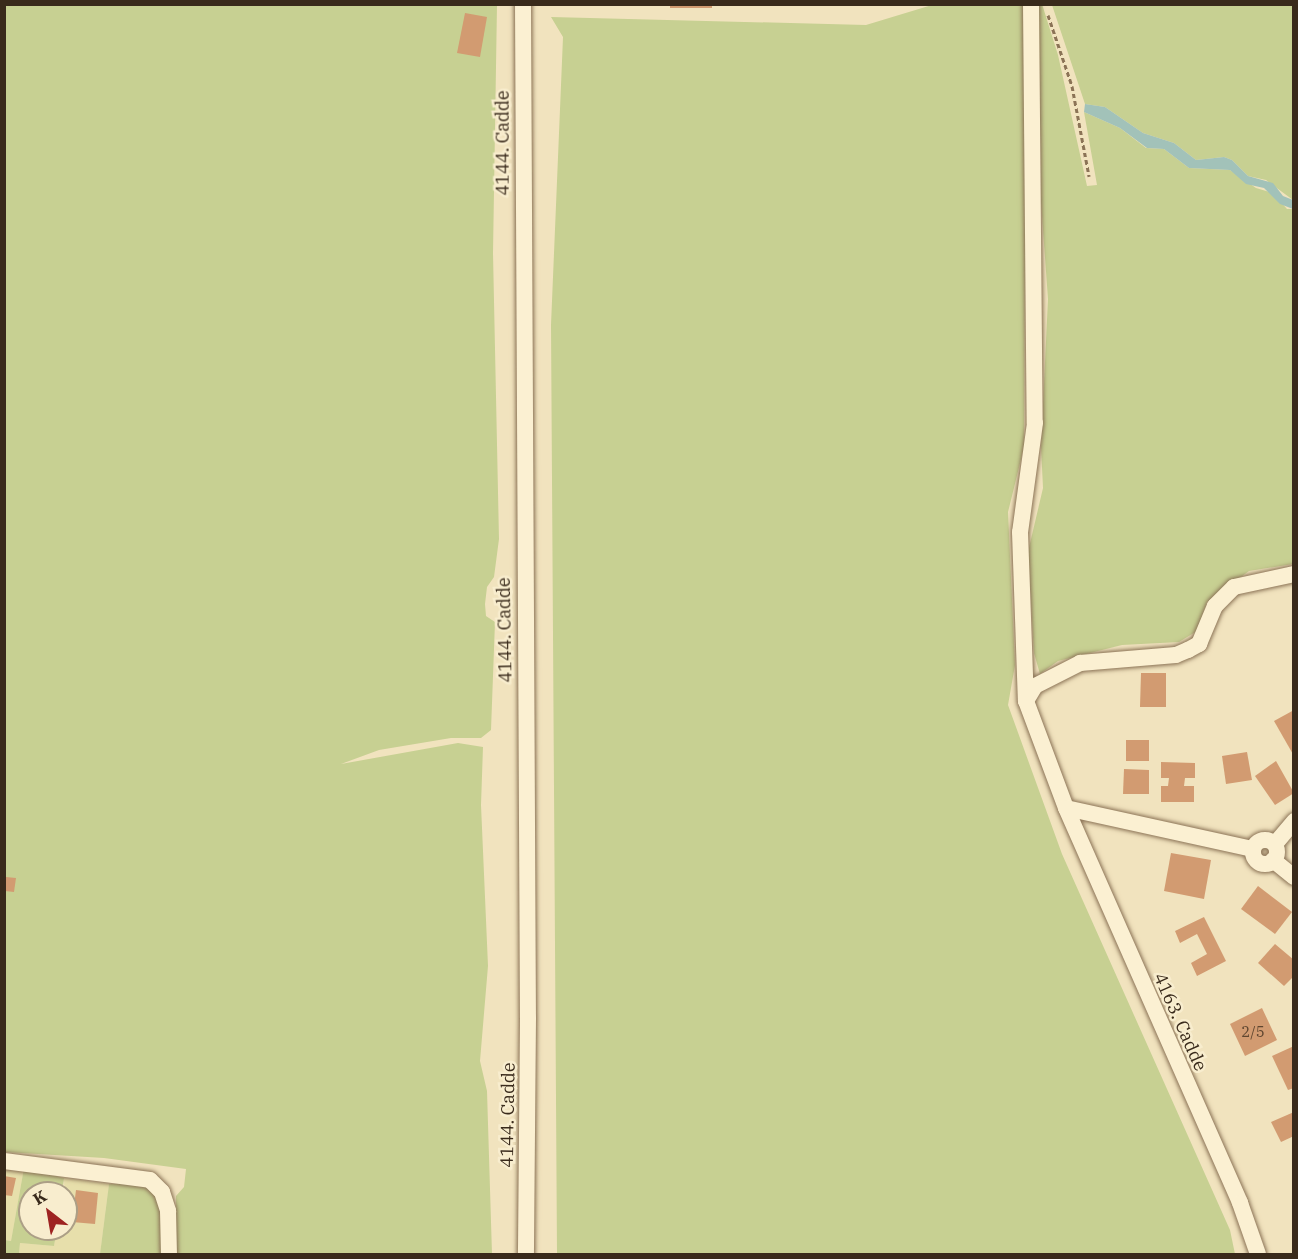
<!DOCTYPE html>
<style>
body{margin:0}
#map{position:relative;width:1298px;height:1259px;overflow:hidden;background:#f1e3be;font-family:"IBM Plex Serif",serif}
div>[style]{position:absolute}
.farmland>*{inset:0;background:#e7dfab}
.green>*{inset:0;background:#c7d092}
.water>*{inset:0;background:#a2c2b9}
.building>*{inset:0;background:#d29b71}
.path>*{height:3px;margin-top:-1.5px;transform-origin:0;background:repeating-linear-gradient(90deg,#8b7356 0 4.5px,transparent 0 7.5px)}
.roads{filter:drop-shadow(0 0 2px #8b7356) drop-shadow(0 0 2px #8b7356)}
.minor>*{height:16px;margin:-8px;padding:0 8px;transform-origin:8px;border-radius:8px;background:#fbf0d2}
.minor>.ring{margin:-8px;padding:0;box-sizing:content-box;background:none;border:16px solid #fbf0d2;border-radius:50%}
span{translate:-50% -50%;white-space:nowrap;text-align:center;line-height:1.15;-webkit-text-stroke:5px #f8edce;paint-order:stroke}
.number-label{font-size:15px;color:#5f4630}
.number-label span{-webkit-text-stroke-width:0}
.street-label{font-size:18px;color:#392a1b}
.frame{position:absolute;inset:0;border:6px solid #392a1b;pointer-events:none}
.north{position:absolute;left:18px;top:1181px;width:60px;height:60px;box-sizing:border-box;background:#f8edce;border:2px solid #ac9f86;border-radius:50%;rotate:329deg;font-size:16px;font-weight:700;line-height:24px;text-align:center;color:#392a1b}
.north::after{content:'';display:block;margin:auto;width:21px;height:27px;background:#9e2321;clip-path:polygon(50% 0,100% 100%,50% 72%,0 100%)}
</style>
<div id="map">
<div class="farmland">
<div style="clip-path:polygon(4px 1165px,24px 1168px,11px 1241px,5px 1240px)"></div>
<div style="clip-path:polygon(64px 1178px,109px 1184px,100px 1254px,19px 1254px,20px 1243px,54px 1246px,57px 1229px,66px 1229px)"></div>
</div>
<div class="green">
<div style="clip-path:polygon(1042px 4px,1058px 55px,1087px 186px,1097px 185px,1084px 112px,1120px 128px,1146px 148px,1164px 149px,1189px 168px,1230px 170px,1256px 188px,1273px 193px,1287px 209px,1293px 209px,1293px 564px,1249px 571px,1207px 602px,1197px 631px,1179px 642px,1122px 645px,1058px 661px,1040px 674px,1034px 653px,1028px 552px,1043px 488px,1041px 447px,1048px 299px,1041px 202px,1038px 5px)"></div>
<div style="clip-path:polygon(5px 5px,497px 5px,493px 253px,499px 539px,494px 577px,487px 587px,485px 604px,486px 616px,495px 622px,491px 730px,481px 738px,451px 738px,379px 750px,341px 764px,458px 743px,483px 747px,481px 805px,488px 966px,480px 1061px,487px 1091px,492px 1254px,176px 1254px,176px 1196px,184px 1187px,186px 1169px,104px 1158px,5px 1152px)"></div>
<div style="clip-path:polygon(932px 5px,1023px 5px,1026px 68px,1024px 447px,1008px 512px,1015px 665px,1008px 705px,1062px 854px,1230px 1230px,1235px 1254px,557px 1254px,551px 325px,563px 37px,551px 17px,866px 25px)"></div>
<div style="clip-path:polygon(1052px 5px,1293px 5px,1293px 200px,1266px 180px,1248px 176px,1232px 160px,1224px 157px,1196px 160px,1174px 143px,1143px 133px,1105px 107px,1085px 104px)"></div>
<div style="clip-path:polygon(24px 1168px,64px 1178px,62px 1193px,30px 1193px,30px 1229px,57px 1229px,54px 1246px,20px 1243px,19px 1254px,5px 1254px,5px 1240px,11px 1241px)"></div>
<div style="clip-path:polygon(135px 1183px,152px 1191px,161px 1206px,163px 1254px,100px 1254px,109px 1184px)"></div>
</div>
<div class="water">
<div style="clip-path:polygon(1085px 104px,1105px 107px,1143px 133px,1174px 143px,1196px 160px,1224px 157px,1232px 160px,1248px 176px,1273px 183px,1283px 196px,1293px 200px,1293px 209px,1280px 204px,1264px 188px,1246px 184px,1230px 170px,1189px 168px,1164px 149px,1147px 148px,1120px 128px,1084px 112px)"></div>
</div>
<div class="building">
<div style="clip-path:polygon(670px 4px,712px 4px,712px 8px,670px 8px)"></div>
<div style="clip-path:polygon(465px 13px,487px 17px,480px 57px,457px 53px)"></div>
<div style="clip-path:polygon(1141px 673px,1166px 673px,1166px 707px,1140px 707px)"></div>
<div style="clip-path:polygon(1294px 710px,1294px 756px,1274px 721px)"></div>
<div style="clip-path:polygon(1126px 740px,1149px 740px,1149px 761px,1126px 761px)"></div>
<div style="clip-path:polygon(1247px 752px,1252px 780px,1226px 784px,1222px 756px)"></div>
<div style="clip-path:polygon(1276px 761px,1294px 793px,1275px 805px,1255px 776px)"></div>
<div style="clip-path:polygon(1161px 762px,1195px 763px,1195px 778px,1185px 778px,1184px 786px,1194px 786px,1194px 802px,1161px 802px,1161px 786px,1168px 786px,1169px 778px,1161px 778px)"></div>
<div style="clip-path:polygon(1124px 769px,1149px 770px,1149px 794px,1123px 794px)"></div>
<div style="clip-path:polygon(1171px 853px,1211px 860px,1204px 899px,1164px 891px)"></div>
<div style="clip-path:polygon(6px 877px,16px 878px,14px 892px,5px 891px)"></div>
<div style="clip-path:polygon(1258px 886px,1292px 912px,1275px 934px,1241px 909px)"></div>
<div style="clip-path:polygon(1204px 917px,1226px 961px,1197px 976px,1191px 963px,1207px 954px,1197px 934px,1180px 943px,1175px 931px)"></div>
<div style="clip-path:polygon(1275px 944px,1294px 960px,1294px 976px,1284px 986px,1258px 963px)"></div>
<div style="clip-path:polygon(1262px 1008px,1277px 1040px,1245px 1056px,1230px 1024px)"></div>
<div style="clip-path:polygon(1294px 1046px,1294px 1088px,1288px 1090px,1272px 1056px)"></div>
<div style="clip-path:polygon(1294px 1112px,1294px 1136px,1281px 1142px,1271px 1122px)"></div>
<div style="clip-path:polygon(4px 1176px,16px 1178px,12px 1196px,4px 1195px)"></div>
<div style="clip-path:polygon(76px 1190px,98px 1193px,95px 1224px,72px 1222px)"></div>
</div>
<div class="path">
<div style="left:1048px;top:15px;width:75px;rotate:71.3deg"></div>
<div style="left:1072px;top:86px;width:92px;rotate:79.3deg"></div>
</div>
<div class="roads">
<div class="minor">
<div style="left:523px;top:4px;width:1014px;rotate:89.72deg"></div>
<div style="left:528px;top:1018px;width:236px;rotate:90.5deg"></div>
<div style="left:1031px;top:4px;width:419px;rotate:89.5deg"></div>
<div style="left:1035px;top:423px;width:110px;rotate:97.8deg"></div>
<div style="left:1020px;top:532px;width:169px;rotate:88deg"></div>
<div style="left:1026px;top:701px;width:114px;rotate:69.5deg"></div>
<div style="left:1066px;top:808px;width:432px;rotate:66.2deg"></div>
<div style="left:1240px;top:1203px;width:54px;rotate:70.6deg"></div>
<div style="left:1026px;top:701px;width:17px;rotate:-59deg"></div>
<div style="left:1035px;top:686px;width:51px;rotate:-27.1deg"></div>
<div style="left:1080px;top:663px;width:96px;rotate:-4.8deg"></div>
<div style="left:1176px;top:655px;width:13px;rotate:-23deg"></div>
<div style="left:1188px;top:650px;width:13px;rotate:-29deg"></div>
<div style="left:1199px;top:644px;width:41px;rotate:-67.2deg"></div>
<div style="left:1215px;top:606px;width:27px;rotate:-45deg"></div>
<div style="left:1234px;top:587px;width:61px;rotate:-12.2deg"></div>
<div style="left:1066px;top:808px;width:191px;rotate:12.4deg"></div>
<div class="ring" style="left:1253px;top:840px;width:8px;height:8px"></div>
<div style="left:1275px;top:844px;width:30px;rotate:-50deg"></div>
<div style="left:1273px;top:860px;width:27px;rotate:39deg"></div>
<div style="left:4px;top:1161px;width:147px;rotate:7.4deg"></div>
<div style="left:150px;top:1180px;width:17px;rotate:45deg"></div>
<div style="left:162px;top:1192px;width:20px;rotate:72deg"></div>
<div style="left:168px;top:1211px;width:43px;rotate:88.7deg"></div>
</div>
</div>
<div class="number-label">
<span style="left:1253px;top:1032px">2/5</span>
</div>
<div class="street-label">
<span style="left:503px;top:143px;rotate:-90deg">4144. Cadde</span>
<span style="left:505px;top:630px;rotate:-91deg">4144. Cadde</span>
<span style="left:1180px;top:1022px;rotate:66deg">4163. Cadde</span>
<span style="left:508px;top:1115px;rotate:-89deg">4144. Cadde</span>
</div>
<div class="frame"></div>
<div class="north">K</div>
</div>
